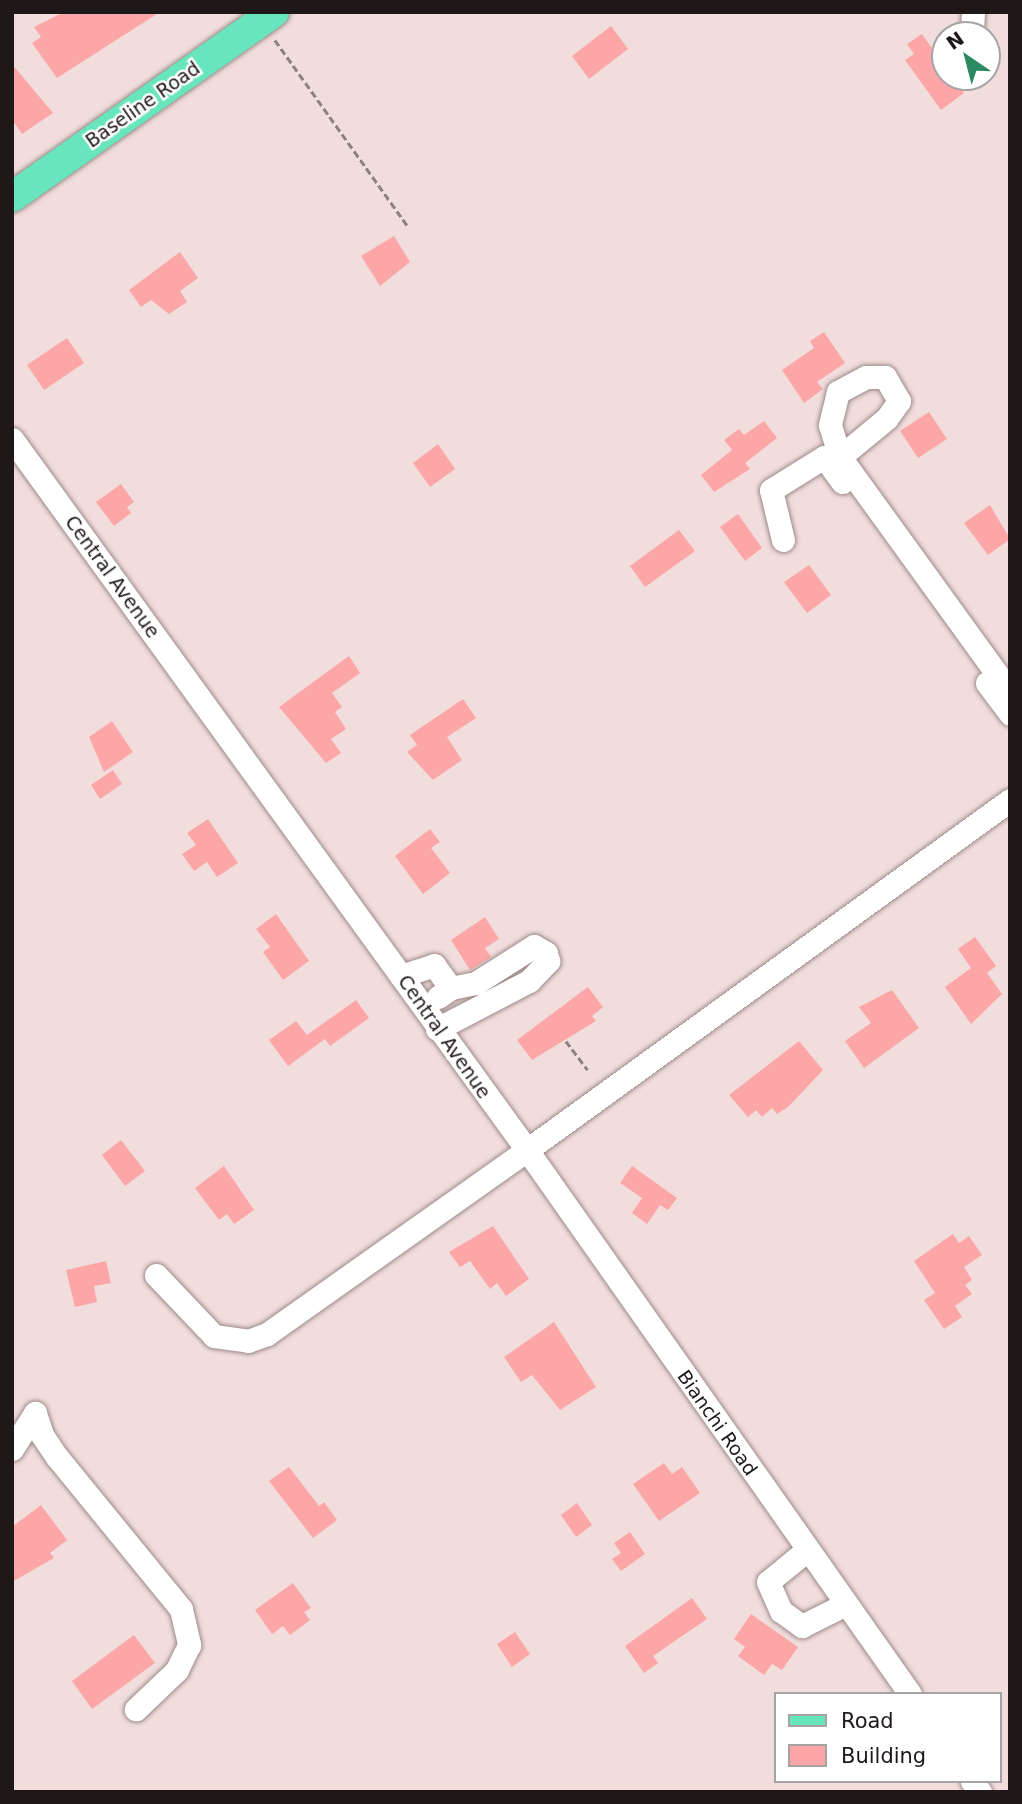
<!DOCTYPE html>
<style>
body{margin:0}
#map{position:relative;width:1022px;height:1804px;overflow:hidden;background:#f0dddc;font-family:"DejaVu Sans",sans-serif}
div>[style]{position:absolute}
.building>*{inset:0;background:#fda6a7}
.path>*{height:2.5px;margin-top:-1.25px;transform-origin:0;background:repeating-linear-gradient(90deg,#8d807f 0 7px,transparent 0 10.5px)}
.roads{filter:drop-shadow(0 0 2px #9c8a89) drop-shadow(0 0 2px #9c8a89)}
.minor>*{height:23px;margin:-11.5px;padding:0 11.5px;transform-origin:11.5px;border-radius:11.5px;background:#fff}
.major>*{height:30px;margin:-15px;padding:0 15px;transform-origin:15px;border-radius:15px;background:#67e5bc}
span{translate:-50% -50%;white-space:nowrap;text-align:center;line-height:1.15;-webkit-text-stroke:5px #fff;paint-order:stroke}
.street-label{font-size:19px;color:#1f1818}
.frame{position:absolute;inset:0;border:14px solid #1f1818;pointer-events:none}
.legend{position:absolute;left:774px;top:1692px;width:228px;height:91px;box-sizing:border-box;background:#fff;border:2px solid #a5a3a3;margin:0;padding:9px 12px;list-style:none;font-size:21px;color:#1f1818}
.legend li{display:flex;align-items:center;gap:14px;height:35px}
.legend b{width:35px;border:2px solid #a5a3a3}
.north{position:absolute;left:931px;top:21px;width:70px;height:70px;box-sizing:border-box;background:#fff;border:2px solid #a5a3a3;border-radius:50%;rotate:325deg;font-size:19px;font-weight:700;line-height:28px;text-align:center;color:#1f1818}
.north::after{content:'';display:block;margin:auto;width:24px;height:32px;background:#2b8a62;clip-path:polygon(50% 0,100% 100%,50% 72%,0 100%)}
</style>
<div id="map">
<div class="building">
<div style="clip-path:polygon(64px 12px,160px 12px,57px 78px,32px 43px,41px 37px,34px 27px)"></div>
<div style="clip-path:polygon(611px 26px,628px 49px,589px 79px,572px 56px)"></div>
<div style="clip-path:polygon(922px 34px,945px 66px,945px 77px,953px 77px,964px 93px,941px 110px,905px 60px,914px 54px,907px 44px)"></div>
<div style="clip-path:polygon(12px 64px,53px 113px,22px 134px,12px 120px)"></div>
<div style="clip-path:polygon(394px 236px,410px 262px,380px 286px,361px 256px)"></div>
<div style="clip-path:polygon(180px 252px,198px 278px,180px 291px,187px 302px,169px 314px,151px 300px,141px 307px,129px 290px)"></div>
<div style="clip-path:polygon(824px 332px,845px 363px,817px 382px,823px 389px,804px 403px,782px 370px,814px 348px,810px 341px)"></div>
<div style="clip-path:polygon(67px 338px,84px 363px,44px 390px,27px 365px)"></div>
<div style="clip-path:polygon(929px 412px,947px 439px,918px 458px,900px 431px)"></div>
<div style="clip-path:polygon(764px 421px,777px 438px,745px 463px,750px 469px,714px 492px,701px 475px,732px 450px,724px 440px,739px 429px,744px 435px)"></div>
<div style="clip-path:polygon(438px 444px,455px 469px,430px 487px,413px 463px)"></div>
<div style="clip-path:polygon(121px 484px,134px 502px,127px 507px,131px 513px,114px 526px,96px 502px)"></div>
<div style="clip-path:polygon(990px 505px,1010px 539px,988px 555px,964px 523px)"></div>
<div style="clip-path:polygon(738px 514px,762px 548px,745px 561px,720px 527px)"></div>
<div style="clip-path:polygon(679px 530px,695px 551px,645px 587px,630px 566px)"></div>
<div style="clip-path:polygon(809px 565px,831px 595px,807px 613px,784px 582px)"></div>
<div style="clip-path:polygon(349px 656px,360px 673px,332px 693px,342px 707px,335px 712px,346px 729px,331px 739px,341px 753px,326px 763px,279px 707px)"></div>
<div style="clip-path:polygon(463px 699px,476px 718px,447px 737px,462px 760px,433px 780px,407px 752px,417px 745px,410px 735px)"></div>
<div style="clip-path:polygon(112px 721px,133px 752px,104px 772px,89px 737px)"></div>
<div style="clip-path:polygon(113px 770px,122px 784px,100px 799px,91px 785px)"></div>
<div style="clip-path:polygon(208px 819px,238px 863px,217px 877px,207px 862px,194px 871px,182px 854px,196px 845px,187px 833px)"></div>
<div style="clip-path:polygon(430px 829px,440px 842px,431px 848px,450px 873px,423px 894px,395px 856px)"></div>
<div style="clip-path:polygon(276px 914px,309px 961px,283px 980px,263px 952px,270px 947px,256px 929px)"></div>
<div style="clip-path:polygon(485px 917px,499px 939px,485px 948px,491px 957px,470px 970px,451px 940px)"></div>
<div style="clip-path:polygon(975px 937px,996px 966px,987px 973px,1002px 994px,971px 1024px,945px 987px,971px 968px,958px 949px)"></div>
<div style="clip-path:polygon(588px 987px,603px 1007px,592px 1016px,596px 1021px,532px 1060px,517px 1040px)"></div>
<div style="clip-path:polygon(892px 990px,919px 1028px,864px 1068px,845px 1041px,871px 1023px,859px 1007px)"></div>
<div style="clip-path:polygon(356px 1000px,369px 1018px,330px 1046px,325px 1039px,288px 1066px,269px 1040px,296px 1021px,307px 1035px)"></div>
<div style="clip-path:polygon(799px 1041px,823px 1070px,789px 1106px,777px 1114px,772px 1108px,762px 1117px,756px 1110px,748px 1117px,729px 1095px)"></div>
<div style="clip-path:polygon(121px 1140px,145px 1171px,125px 1186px,102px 1155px)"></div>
<div style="clip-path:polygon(224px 1166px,254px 1210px,234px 1224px,227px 1214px,219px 1220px,195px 1188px)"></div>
<div style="clip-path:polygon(632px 1166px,677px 1198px,668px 1210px,660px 1205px,647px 1224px,632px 1213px,642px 1198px,620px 1183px)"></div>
<div style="clip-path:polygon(493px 1226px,529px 1279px,506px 1296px,497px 1283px,490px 1289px,470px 1261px,460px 1267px,449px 1252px)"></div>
<div style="clip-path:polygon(953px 1234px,959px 1243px,969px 1236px,982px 1255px,964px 1267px,972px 1280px,965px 1285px,972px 1294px,955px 1306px,962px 1317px,944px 1329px,924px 1300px,935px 1293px,914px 1261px)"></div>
<div style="clip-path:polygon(106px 1261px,111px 1283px,94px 1286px,97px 1302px,75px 1307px,66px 1270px)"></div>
<div style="clip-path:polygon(554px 1322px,596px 1387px,560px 1410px,532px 1375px,521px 1382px,504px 1357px)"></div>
<div style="clip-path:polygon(664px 1463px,672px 1474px,682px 1467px,700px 1493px,659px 1521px,633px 1484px)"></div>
<div style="clip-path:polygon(289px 1467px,319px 1506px,324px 1502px,337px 1520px,313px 1538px,269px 1481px)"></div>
<div style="clip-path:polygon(577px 1503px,592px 1525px,576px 1537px,561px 1515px)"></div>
<div style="clip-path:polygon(41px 1505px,67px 1540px,50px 1553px,54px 1558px,12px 1582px,12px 1527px)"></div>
<div style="clip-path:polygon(630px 1532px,645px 1554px,621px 1571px,612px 1559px,621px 1553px,614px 1543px)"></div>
<div style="clip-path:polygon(293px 1583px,311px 1608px,304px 1612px,310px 1620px,290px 1635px,283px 1626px,272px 1634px,255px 1610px)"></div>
<div style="clip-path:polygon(692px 1598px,707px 1619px,653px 1656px,658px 1663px,644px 1673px,625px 1646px)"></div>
<div style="clip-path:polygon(751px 1614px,798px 1647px,782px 1670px,772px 1664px,764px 1675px,738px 1656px,745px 1647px,734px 1639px)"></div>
<div style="clip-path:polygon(515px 1632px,530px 1654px,512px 1667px,497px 1644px)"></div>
<div style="clip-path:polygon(134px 1635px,155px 1663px,92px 1709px,72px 1681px)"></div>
</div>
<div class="path">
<div style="left:275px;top:40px;width:231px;rotate:54.5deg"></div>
<div style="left:566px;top:1041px;width:36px;rotate:53deg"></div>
</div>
<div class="roads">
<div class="minor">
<div style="left:972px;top:28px;width:16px;rotate:-86deg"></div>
<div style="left:12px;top:439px;width:878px;rotate:54.08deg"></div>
<div style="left:527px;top:1150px;width:596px;rotate:-35.93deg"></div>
<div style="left:840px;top:457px;width:61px;rotate:-39.7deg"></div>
<div style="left:887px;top:418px;width:21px;rotate:-55deg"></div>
<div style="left:899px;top:401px;width:28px;rotate:-120deg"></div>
<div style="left:885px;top:377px;width:19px;rotate:180deg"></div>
<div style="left:866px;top:377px;width:32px;rotate:152deg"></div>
<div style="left:838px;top:392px;width:34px;rotate:104deg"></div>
<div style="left:830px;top:425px;width:34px;rotate:73deg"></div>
<div style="left:840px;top:457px;width:290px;rotate:54.1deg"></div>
<div style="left:783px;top:540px;width:51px;rotate:-103.5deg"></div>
<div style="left:771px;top:490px;width:62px;rotate:-31.9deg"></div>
<div style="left:824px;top:457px;width:31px;rotate:54deg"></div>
<div style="left:987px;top:683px;width:39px;rotate:53deg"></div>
<div style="left:401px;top:976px;width:35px;rotate:-18deg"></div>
<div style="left:434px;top:965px;width:29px;rotate:54deg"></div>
<div style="left:451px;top:988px;width:16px;rotate:145deg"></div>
<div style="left:437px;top:1029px;width:104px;rotate:-27.6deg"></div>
<div style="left:529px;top:981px;width:28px;rotate:-46deg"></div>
<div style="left:548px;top:961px;width:8px;rotate:-104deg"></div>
<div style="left:546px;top:953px;width:14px;rotate:-150deg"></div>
<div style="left:534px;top:946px;width:69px;rotate:147.5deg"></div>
<div style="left:476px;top:983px;width:25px;rotate:169deg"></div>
<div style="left:156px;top:1275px;width:84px;rotate:46.4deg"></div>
<div style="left:214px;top:1336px;width:34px;rotate:8deg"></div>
<div style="left:248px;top:1341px;width:20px;rotate:-20deg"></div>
<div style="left:267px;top:1334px;width:319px;rotate:-35.3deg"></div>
<div style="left:527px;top:1150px;width:665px;rotate:54.85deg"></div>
<div style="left:35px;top:1413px;width:23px;rotate:72deg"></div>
<div style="left:42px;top:1435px;width:27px;rotate:56deg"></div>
<div style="left:57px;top:1457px;width:196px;rotate:50.8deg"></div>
<div style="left:181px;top:1609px;width:37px;rotate:77deg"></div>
<div style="left:189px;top:1645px;width:28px;rotate:116deg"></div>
<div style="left:177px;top:1670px;width:57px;rotate:136.4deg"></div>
<div style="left:12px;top:1449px;width:43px;rotate:-57.4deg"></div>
<div style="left:807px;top:1550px;width:50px;rotate:140.6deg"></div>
<div style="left:768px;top:1582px;width:32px;rotate:66deg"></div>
<div style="left:781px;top:1611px;width:26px;rotate:36deg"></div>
<div style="left:802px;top:1626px;width:49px;rotate:-26.6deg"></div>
<div style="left:972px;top:1781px;width:14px;rotate:54deg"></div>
</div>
<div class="major">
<div style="left:12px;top:197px;width:321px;rotate:-35.2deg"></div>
</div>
</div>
<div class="street-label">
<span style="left:143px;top:105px;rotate:-35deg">Baseline Road</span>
<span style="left:112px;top:577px;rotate:54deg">Central Avenue</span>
<span style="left:444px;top:1037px;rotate:55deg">Central Avenue</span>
<span style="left:717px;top:1423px;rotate:55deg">Bianchi Road</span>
</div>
<div class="frame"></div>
<ul class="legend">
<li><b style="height:9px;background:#67e5bc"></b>Road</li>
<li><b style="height:19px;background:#fda6a7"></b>Building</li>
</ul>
<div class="north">N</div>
</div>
